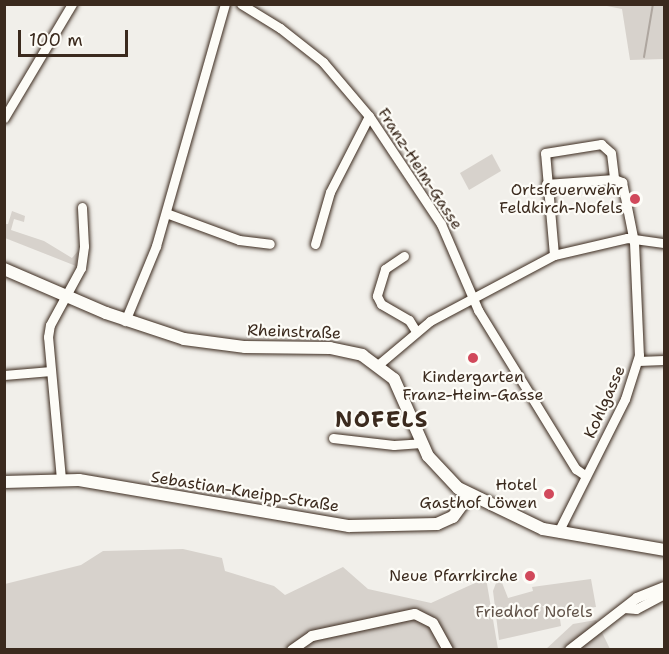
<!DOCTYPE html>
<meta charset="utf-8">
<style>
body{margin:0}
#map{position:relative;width:669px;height:654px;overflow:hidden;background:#f1efea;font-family:"Shantell Sans",sans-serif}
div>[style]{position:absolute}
.green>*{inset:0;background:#d7d2cc}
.stream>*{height:2px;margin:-1px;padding:0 1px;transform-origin:1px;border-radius:1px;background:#aea69f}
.roads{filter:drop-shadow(0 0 2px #3b2a1e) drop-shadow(0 0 2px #3b2a1e)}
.minor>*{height:9px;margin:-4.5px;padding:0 4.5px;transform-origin:4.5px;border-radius:4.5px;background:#fdfcf7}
.tertiary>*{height:10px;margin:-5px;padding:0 5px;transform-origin:5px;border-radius:5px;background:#fdfcf7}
.secondary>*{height:12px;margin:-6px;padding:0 6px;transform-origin:6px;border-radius:6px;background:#fdfcf7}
.dots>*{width:16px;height:16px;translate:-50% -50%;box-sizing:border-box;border:3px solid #fdfcf7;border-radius:50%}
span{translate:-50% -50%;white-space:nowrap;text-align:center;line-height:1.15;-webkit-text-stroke:4.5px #fdfcf7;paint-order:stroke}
.street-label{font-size:16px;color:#3b2a1e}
.poi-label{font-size:16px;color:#3b2a1e}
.right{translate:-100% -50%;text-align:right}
.park-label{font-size:16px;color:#62544a}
.district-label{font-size:22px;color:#3b2a1e;font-weight:700;letter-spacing:1.5px}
.frame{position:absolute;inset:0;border:6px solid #3b2a1e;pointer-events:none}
.scale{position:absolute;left:18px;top:30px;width:110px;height:27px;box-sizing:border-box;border:3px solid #3b2a1e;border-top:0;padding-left:8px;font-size:18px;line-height:21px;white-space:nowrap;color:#3b2a1e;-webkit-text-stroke:4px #fdfcf7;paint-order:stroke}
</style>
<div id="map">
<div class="green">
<div style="clip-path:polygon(602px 5px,664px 5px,664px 59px,630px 60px,622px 9px)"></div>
<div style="clip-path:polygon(492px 154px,501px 171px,469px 190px,460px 173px)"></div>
<div style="clip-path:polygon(12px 211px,25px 216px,24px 222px,14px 219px,11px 230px,44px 241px,72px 258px,78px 251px,76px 266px,5px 238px,5px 224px,8px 224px)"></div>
<div style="clip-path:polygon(183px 549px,222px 558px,225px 571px,274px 586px,285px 595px,343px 567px,368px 589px,431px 603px,486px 578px,498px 649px,5px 650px,5px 584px,81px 565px,103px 551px)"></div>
<div style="clip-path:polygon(499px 575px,508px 598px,533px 591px,532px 587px,591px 579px,596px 607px,559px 612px,561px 626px,499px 640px,493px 591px)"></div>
<div style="clip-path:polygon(596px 620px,610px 649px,545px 650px,573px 624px)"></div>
</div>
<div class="stream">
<div style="left:644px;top:57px;width:54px;rotate:-80.4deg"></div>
</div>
<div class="roads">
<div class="minor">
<div style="left:241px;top:4px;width:46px;rotate:31.6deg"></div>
<div style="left:280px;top:28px;width:55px;rotate:38.3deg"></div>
<div style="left:323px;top:62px;width:71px;rotate:49.6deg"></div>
<div style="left:369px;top:116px;width:130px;rotate:56.3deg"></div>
<div style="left:441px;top:224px;width:94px;rotate:66.7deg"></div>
<div style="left:478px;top:310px;width:187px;rotate:58.4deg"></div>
<div style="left:576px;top:469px;width:12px;rotate:35deg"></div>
<div style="left:4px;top:118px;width:133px;rotate:-59.2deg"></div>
<div style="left:546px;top:184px;width:68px;rotate:-4.2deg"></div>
<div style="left:166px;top:213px;width:78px;rotate:20.3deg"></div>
<div style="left:239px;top:240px;width:31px;rotate:7deg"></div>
<div style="left:315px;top:244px;width:54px;rotate:-73.9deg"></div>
<div style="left:330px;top:192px;width:85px;rotate:-62.8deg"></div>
<div style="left:554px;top:255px;width:102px;rotate:-95deg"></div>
<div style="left:545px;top:153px;width:57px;rotate:-9.1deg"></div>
<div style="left:601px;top:144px;width:13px;rotate:42deg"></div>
<div style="left:611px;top:153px;width:26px;rotate:83deg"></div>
<div style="left:614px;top:179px;width:9px;rotate:21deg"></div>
<div style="left:622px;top:182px;width:61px;rotate:78.7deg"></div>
<div style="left:634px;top:242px;width:113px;rotate:87.5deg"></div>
<div style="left:639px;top:355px;width:46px;rotate:107.7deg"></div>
<div style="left:625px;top:399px;width:149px;rotate:116.7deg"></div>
<div style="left:404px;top:256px;width:23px;rotate:146deg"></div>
<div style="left:385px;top:269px;width:28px;rotate:107deg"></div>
<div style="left:377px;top:296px;width:9px;rotate:63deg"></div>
<div style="left:381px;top:304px;width:32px;rotate:30deg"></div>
<div style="left:409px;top:320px;width:13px;rotate:58deg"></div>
<div style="left:125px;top:321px;width:81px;rotate:-67.5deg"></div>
<div style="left:156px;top:246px;width:252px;rotate:-74.1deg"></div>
<div style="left:638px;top:361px;width:26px;rotate:-2deg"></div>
<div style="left:379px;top:364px;width:67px;rotate:-40.1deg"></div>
<div style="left:430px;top:321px;width:140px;rotate:-28deg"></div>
<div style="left:554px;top:255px;width:75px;rotate:-13.1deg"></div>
<div style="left:627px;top:238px;width:37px;rotate:8deg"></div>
<div style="left:4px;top:375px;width:47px;rotate:-4.9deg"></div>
<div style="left:333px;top:438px;width:61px;rotate:6.5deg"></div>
<div style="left:394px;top:445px;width:27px;rotate:-4deg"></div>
<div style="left:61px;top:479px;width:143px;rotate:-95.2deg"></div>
<div style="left:48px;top:337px;width:12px;rotate:-81deg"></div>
<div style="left:50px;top:325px;width:65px;rotate:-61.5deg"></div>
<div style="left:81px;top:268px;width:22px;rotate:-82deg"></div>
<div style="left:84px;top:246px;width:39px;rotate:-93deg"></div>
<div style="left:624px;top:608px;width:12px;rotate:5deg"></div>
<div style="left:636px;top:609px;width:32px;rotate:-28deg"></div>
</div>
<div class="tertiary">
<div style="left:292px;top:650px;width:24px;rotate:-35deg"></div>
<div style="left:312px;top:636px;width:105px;rotate:-12.1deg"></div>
<div style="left:415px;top:614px;width:20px;rotate:27deg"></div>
<div style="left:433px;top:623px;width:31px;rotate:61deg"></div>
<div style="left:570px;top:650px;width:85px;rotate:-37.8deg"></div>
<div style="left:637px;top:598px;width:29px;rotate:-22deg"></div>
</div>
<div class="secondary">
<div style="left:4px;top:269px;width:111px;rotate:23.3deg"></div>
<div style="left:106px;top:313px;width:82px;rotate:18.4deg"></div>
<div style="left:184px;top:339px;width:62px;rotate:7.5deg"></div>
<div style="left:245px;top:347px;width:85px;rotate:0.7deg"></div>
<div style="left:330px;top:348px;width:33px;rotate:12deg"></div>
<div style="left:362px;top:355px;width:40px;rotate:37deg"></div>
<div style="left:394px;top:379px;width:84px;rotate:66.2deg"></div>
<div style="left:428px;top:456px;width:44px;rotate:46.8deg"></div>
<div style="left:458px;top:488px;width:94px;rotate:25.8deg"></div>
<div style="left:543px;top:529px;width:123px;rotate:9.8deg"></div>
<div style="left:4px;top:482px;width:75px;rotate:-1.5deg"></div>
<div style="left:79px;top:480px;width:274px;rotate:9.7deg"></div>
<div style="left:349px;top:526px;width:88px;rotate:-1.3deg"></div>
<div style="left:437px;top:524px;width:17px;rotate:-24deg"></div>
<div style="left:453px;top:517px;width:27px;rotate:-54deg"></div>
</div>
</div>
<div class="dots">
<div style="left:635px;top:199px;background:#d1495b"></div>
<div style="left:473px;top:358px;background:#d1495b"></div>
<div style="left:549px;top:494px;background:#d1495b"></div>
<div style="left:530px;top:576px;background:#d1495b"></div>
</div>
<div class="street-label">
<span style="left:420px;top:169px;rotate:57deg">Franz-Heim-Gasse</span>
<span style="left:294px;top:332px;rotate:2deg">Rheinstraße</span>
<span style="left:605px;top:402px;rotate:-66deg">Kohlgasse</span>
<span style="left:245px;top:492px;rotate:9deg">Sebastian-Kneipp-Straße</span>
</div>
<div class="poi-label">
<span class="right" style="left:623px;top:199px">Ortsfeuerwehr<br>Feldkirch-Nofels</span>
<span style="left:473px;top:386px">Kindergarten<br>Franz-Heim-Gasse</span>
<span class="right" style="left:537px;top:494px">Hotel<br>Gasthof Löwen</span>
<span class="right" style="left:518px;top:576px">Neue Pfarrkirche</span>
</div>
<div class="park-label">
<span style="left:534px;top:612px">Friedhof Nofels</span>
</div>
<div class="district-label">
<span style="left:382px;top:420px">NOFELS</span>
</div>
<div class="frame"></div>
<div class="scale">100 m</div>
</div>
